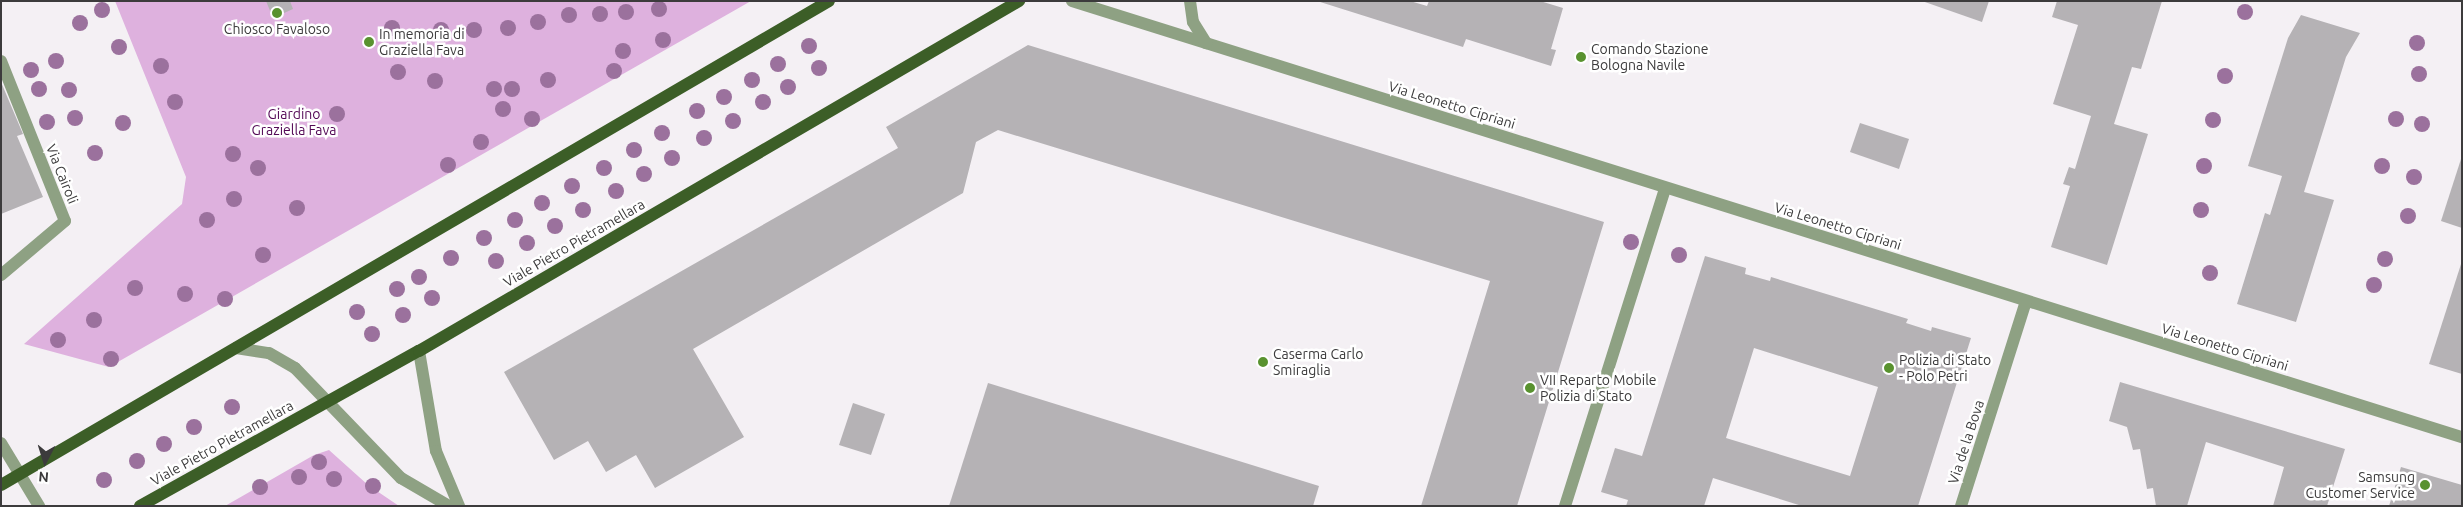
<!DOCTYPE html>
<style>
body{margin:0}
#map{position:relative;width:2463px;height:507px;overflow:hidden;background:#f4f0f4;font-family:Ubuntu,sans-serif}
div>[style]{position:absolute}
.green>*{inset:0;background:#deb1de}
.building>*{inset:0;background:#b5b2b5}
.minor>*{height:12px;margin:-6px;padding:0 6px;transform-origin:6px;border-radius:6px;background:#8ea183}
.major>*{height:12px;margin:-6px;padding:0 6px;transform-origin:6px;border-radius:6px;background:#3c5e27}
.trees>*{width:16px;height:16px;margin:-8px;border-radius:50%;background:#9b719d}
.dots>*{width:14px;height:14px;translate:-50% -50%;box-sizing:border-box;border:2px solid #fff;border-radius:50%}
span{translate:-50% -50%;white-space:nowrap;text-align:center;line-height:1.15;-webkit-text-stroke:5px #fff;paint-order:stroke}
.poi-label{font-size:14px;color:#3c3b3c}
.left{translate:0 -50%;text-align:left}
.right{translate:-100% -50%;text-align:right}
.street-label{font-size:14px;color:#3c3b3c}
.park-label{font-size:14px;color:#530956}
.frame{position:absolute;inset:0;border:2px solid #3c3b3c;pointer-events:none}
.north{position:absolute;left:20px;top:437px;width:50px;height:50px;-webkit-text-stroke:4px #fff;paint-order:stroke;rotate:185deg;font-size:14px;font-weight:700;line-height:20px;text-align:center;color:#3c3b3c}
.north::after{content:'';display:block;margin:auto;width:18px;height:22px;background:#3c3b3c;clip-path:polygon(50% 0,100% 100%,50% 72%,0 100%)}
</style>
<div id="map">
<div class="green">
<div style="clip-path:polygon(115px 1px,751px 1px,109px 367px,24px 344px,182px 204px,186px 177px)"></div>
<div style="clip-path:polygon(329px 450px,368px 485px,399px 506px,225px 506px,314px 455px)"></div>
</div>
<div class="building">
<div style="clip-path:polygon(266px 1px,290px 1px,293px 9px,273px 18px)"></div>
<div style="clip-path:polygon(1317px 1px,1410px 1px,1427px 6px,1429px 1px,1540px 1px,1563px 8px,1551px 49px,1556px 50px,1551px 66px,1466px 39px,1463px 47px)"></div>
<div style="clip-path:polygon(1922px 1px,1989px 1px,1982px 22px)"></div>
<div style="clip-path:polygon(2057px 1px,2162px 1px,2141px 69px,2132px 67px,2114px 124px,2148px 134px,2107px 265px,2051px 247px,2070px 186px,2063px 184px,2069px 167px,2075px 169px,2091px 116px,2053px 104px,2078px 25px,2052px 17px)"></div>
<div style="clip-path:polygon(2301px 15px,2360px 33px,2346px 57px,2304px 192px,2334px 200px,2296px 322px,2237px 304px,2265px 213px,2270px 215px,2282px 176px,2248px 166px,2288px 38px)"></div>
<div style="clip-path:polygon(1028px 45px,1604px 222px,1517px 506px,1421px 506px,1490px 281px,998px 130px,976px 142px,963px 193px,693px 349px,744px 437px,655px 488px,636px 455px,606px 472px,588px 441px,554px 460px,504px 372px,898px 148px,886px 127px)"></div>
<div style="clip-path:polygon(1px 82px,23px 134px,17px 136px,43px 197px,1px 214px)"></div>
<div style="clip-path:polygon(1860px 123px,1909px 139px,1899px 169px,1850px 152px)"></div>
<div style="clip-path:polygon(2461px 159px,2462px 159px,2462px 228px,2441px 221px)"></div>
<div style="clip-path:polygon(evenodd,1705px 256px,1746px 268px,1745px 274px,1770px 281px,1771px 277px,1908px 319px,1906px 323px,1931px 331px,1932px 327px,1971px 338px,1918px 506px,1802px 506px,1713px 478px,1704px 506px,1626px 506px,1628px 500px,1601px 492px,1615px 448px,1642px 456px,1705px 256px,1754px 348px,1878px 387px,1850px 476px,1726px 438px,1754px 348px)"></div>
<div style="clip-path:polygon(2462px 261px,2462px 374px,2429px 364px)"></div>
<div style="clip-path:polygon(2120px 382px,2345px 449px,2327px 506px,2273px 506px,2284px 467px,2206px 442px,2187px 506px,2156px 506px,2153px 488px,2147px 489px,2140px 449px,2133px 450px,2127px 427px,2109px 421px)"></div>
<div style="clip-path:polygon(988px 383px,1319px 486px,1313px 506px,949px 506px)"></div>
<div style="clip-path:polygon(853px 403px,885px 414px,871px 455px,839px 445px)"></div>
<div style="clip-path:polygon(2401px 467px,2462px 485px,2462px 506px,2389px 506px)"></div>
</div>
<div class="minor">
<div style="left:1072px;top:1px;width:1457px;rotate:17.42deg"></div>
<div style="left:1190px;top:1px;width:21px;rotate:82deg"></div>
<div style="left:1193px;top:22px;width:25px;rotate:58deg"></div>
<div style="left:1px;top:61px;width:172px;rotate:68.2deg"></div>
<div style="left:65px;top:221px;width:84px;rotate:139.8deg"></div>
<div style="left:236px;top:348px;width:33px;rotate:9deg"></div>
<div style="left:269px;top:353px;width:30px;rotate:30deg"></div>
<div style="left:295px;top:368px;width:153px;rotate:46.1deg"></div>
<div style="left:401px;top:478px;width:56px;rotate:30.3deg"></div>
<div style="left:419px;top:351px;width:101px;rotate:80.4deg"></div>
<div style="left:436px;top:451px;width:60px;rotate:67.3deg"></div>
<div style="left:1px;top:443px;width:74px;rotate:58.9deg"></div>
<div style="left:1565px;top:506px;width:333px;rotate:-72.5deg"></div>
<div style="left:1961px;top:506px;width:215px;rotate:-72.4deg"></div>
</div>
<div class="major">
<div style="left:1px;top:485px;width:959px;rotate:-30.31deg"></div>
<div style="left:140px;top:506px;width:319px;rotate:-29.1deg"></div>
<div style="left:419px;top:351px;width:695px;rotate:-30.26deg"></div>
</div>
<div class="trees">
<div style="left:659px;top:9px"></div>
<div style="left:102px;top:10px"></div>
<div style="left:626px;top:12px"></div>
<div style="left:2245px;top:12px"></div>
<div style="left:600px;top:14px"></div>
<div style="left:569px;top:15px"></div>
<div style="left:538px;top:22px"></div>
<div style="left:80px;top:23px"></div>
<div style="left:392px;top:28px"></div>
<div style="left:508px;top:28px"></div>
<div style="left:441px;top:30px"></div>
<div style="left:474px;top:30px"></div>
<div style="left:663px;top:40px"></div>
<div style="left:2417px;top:43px"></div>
<div style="left:809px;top:46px"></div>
<div style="left:119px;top:47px"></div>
<div style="left:623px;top:51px"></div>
<div style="left:56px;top:61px"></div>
<div style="left:778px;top:64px"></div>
<div style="left:161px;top:66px"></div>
<div style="left:819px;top:68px"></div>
<div style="left:31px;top:70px"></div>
<div style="left:614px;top:71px"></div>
<div style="left:398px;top:72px"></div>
<div style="left:2419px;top:74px"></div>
<div style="left:2225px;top:76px"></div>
<div style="left:548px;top:80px"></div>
<div style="left:752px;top:80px"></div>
<div style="left:435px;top:81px"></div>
<div style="left:788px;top:87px"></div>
<div style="left:39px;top:89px"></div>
<div style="left:494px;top:89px"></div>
<div style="left:512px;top:89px"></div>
<div style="left:69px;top:90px"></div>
<div style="left:724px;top:97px"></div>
<div style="left:175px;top:102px"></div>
<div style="left:763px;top:102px"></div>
<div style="left:503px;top:109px"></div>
<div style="left:697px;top:111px"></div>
<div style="left:337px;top:114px"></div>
<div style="left:75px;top:118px"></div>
<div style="left:532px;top:119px"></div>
<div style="left:2396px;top:119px"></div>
<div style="left:2213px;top:120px"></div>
<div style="left:733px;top:121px"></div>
<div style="left:47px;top:122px"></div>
<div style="left:123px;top:123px"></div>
<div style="left:2422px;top:124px"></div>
<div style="left:662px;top:133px"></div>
<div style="left:704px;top:138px"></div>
<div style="left:481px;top:142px"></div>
<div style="left:634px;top:150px"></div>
<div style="left:95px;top:153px"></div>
<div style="left:233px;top:154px"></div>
<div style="left:672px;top:158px"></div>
<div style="left:448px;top:165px"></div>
<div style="left:2204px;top:166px"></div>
<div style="left:2382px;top:166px"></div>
<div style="left:258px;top:168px"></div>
<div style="left:604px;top:168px"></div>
<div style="left:644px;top:174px"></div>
<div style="left:2414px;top:177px"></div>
<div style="left:572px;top:186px"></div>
<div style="left:616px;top:191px"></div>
<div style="left:234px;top:199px"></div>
<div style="left:542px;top:203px"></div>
<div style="left:297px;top:208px"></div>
<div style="left:583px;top:210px"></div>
<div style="left:2201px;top:210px"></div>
<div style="left:2408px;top:216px"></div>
<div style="left:207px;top:220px"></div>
<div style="left:515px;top:220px"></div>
<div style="left:555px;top:226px"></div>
<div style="left:484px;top:238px"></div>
<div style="left:1631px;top:242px"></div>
<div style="left:527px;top:243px"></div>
<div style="left:263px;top:255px"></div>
<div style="left:1679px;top:255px"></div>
<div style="left:451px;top:258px"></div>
<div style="left:2385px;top:259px"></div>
<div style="left:496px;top:261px"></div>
<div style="left:2210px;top:273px"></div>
<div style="left:419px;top:277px"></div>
<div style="left:2374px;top:285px"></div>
<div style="left:135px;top:288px"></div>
<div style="left:397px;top:289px"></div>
<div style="left:185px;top:294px"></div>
<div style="left:432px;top:298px"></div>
<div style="left:225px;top:299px"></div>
<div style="left:357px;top:312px"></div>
<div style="left:403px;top:315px"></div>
<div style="left:94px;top:320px"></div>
<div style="left:372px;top:334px"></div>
<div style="left:58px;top:340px"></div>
<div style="left:111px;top:359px"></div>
<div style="left:232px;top:407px"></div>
<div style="left:194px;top:427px"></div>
<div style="left:164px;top:444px"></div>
<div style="left:137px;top:461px"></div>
<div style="left:319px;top:462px"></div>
<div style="left:299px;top:477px"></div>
<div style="left:334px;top:479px"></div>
<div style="left:104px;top:480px"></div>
<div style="left:373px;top:486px"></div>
<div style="left:260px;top:487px"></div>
</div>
<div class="dots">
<div style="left:277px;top:13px;background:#59922f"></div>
<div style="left:369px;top:42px;background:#59922f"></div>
<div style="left:1581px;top:57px;background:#59922f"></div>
<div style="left:1263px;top:362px;background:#59922f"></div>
<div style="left:1889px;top:368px;background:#59922f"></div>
<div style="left:1530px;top:388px;background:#59922f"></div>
<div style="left:2425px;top:485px;background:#59922f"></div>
</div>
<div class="poi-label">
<span style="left:277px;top:29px">Chiosco Favaloso</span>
<span class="left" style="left:379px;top:42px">In memoria di<br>Graziella Fava</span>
<span class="left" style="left:1591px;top:57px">Comando Stazione<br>Bologna Navile</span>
<span class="left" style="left:1273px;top:362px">Caserma Carlo<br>Smiraglia</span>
<span class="left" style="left:1899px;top:368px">Polizia di Stato<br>- Polo Petri</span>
<span class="left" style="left:1540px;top:388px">VII Reparto Mobile<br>Polizia di Stato</span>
<span class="right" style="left:2415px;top:485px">Samsung<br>Customer Service</span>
</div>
<div class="street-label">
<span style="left:1452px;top:105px;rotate:17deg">Via Leonetto Cipriani</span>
<span style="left:62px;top:174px;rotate:68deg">Via Cairoli</span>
<span style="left:1838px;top:226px;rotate:17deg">Via Leonetto Cipriani</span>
<span style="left:574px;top:243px;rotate:-30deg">Viale Pietro Pietramellara</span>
<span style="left:2225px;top:347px;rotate:17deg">Via Leonetto Cipriani</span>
<span style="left:1966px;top:442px;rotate:-72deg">Via de la Bova</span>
<span style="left:222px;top:443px;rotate:-29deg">Viale Pietro Pietramellara</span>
</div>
<div class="park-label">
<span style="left:294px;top:122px">Giardino<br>Graziella Fava</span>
</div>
<div class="frame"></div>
<div class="north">N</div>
</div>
